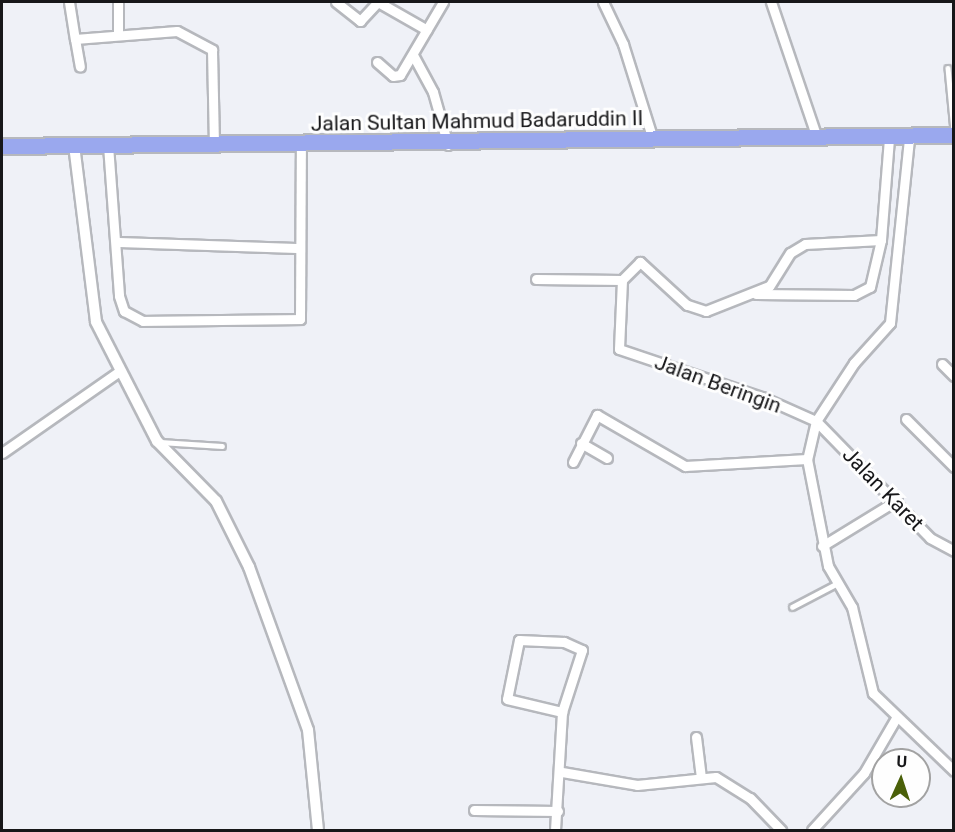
<!DOCTYPE html>
<style>
body{margin:0}
#map{position:relative;width:955px;height:832px;overflow:hidden;background:#eff1f7;font-family:Roboto,sans-serif}
div>[style]{position:absolute}
[style*='--x']{left:calc(var(--x)*1px);top:calc(var(--y)*1px);width:calc(var(--w)*1px);rotate:calc(var(--a)*1deg)}
.roads{filter:drop-shadow(2px 0 #b6b8bd) drop-shadow(-2px 0 #b6b8bd) drop-shadow(0 2px #b6b8bd) drop-shadow(0 -2px #b6b8bd)}
.service>*{height:4.5px;margin:-2.25px;padding:0 2.25px;transform-origin:2.25px;border-radius:2.25px;background:#fff}
.minor>*{height:9px;margin:-4.5px;padding:0 4.5px;transform-origin:4.5px;border-radius:4.5px;background:#fff}
.tertiary>*{height:10px;margin:-5px;padding:0 5px;transform-origin:5px;border-radius:5px;background:#fff}
.trunk>*{height:15px;margin:-7.5px;padding:0 7.5px;transform-origin:7.5px;border-radius:7.5px;background:#9aa8ee}
span{translate:-50% -50%;white-space:nowrap;text-align:center;line-height:1.15;-webkit-text-stroke:6px #fefefe;paint-order:stroke}
.street-label{font-size:21px;color:#171719}
.frame{position:absolute;inset:0;border:3px solid #171719;pointer-events:none}
.north{position:absolute;left:871px;top:748px;width:60px;height:60px;box-sizing:border-box;background:#fefefe;border:2px solid #a2a2a2;border-radius:50%;rotate:3deg;font-size:16px;font-weight:700;line-height:24px;text-align:center;color:#171719}
.north::after{content:'';display:block;margin:auto;width:21px;height:27px;background:#4a6009;clip-path:polygon(50% 0,100% 100%,50% 72%,0 100%)}
</style>
<div id="map">
<div class="roads">
<div class="service">
<div style="--x:948;--y:68;--w:62;--a:84.5"></div>
<div style="--x:160;--y:442;--w:62;--a:3.7"></div>
<div style="--x:792;--y:607;--w:50;--a:-27.6"></div>
</div>
<div class="minor">
<div style="--x:69;--y:2;--w:37;--a:81"></div>
<div style="--x:75;--y:39;--w:102;--a:-4.5"></div>
<div style="--x:177;--y:31;--w:40;--a:28"></div>
<div style="--x:212;--y:50;--w:94;--a:88.8"></div>
<div style="--x:336;--y:2;--w:31;--a:38"></div>
<div style="--x:360;--y:21;--w:26;--a:-47"></div>
<div style="--x:378;--y:2;--w:56;--a:29.7"></div>
<div style="--x:603;--y:2;--w:47;--a:64.5"></div>
<div style="--x:623;--y:44;--w:101;--a:72.6"></div>
<div style="--x:771;--y:2;--w:144;--a:71.3"></div>
<div style="--x:118;--y:32;--w:30;--a:-90"></div>
<div style="--x:75;--y:39;--w:28;--a:80"></div>
<div style="--x:413;--y:55;--w:42;--a:61.6"></div>
<div style="--x:433;--y:92;--w:55;--a:74.2"></div>
<div style="--x:377;--y:62;--w:21;--a:41"></div>
<div style="--x:393;--y:76;--w:7;--a:-8"></div>
<div style="--x:400;--y:75;--w:85;--a:-59.5"></div>
<div style="--x:909;--y:139;--w:185;--a:95.9"></div>
<div style="--x:890;--y:323;--w:54;--a:132"></div>
<div style="--x:854;--y:363;--w:69;--a:123.2"></div>
<div style="--x:816;--y:421;--w:39;--a:103"></div>
<div style="--x:807;--y:459;--w:109;--a:78.9"></div>
<div style="--x:828;--y:566;--w:48;--a:59.7"></div>
<div style="--x:852;--y:607;--w:89;--a:76.3"></div>
<div style="--x:873;--y:693;--w:112;--a:43.9"></div>
<div style="--x:108;--y:145;--w:151;--a:85.8"></div>
<div style="--x:119;--y:296;--w:16;--a:72"></div>
<div style="--x:124;--y:311;--w:21;--a:28"></div>
<div style="--x:143;--y:321;--w:157;--a:-0.7"></div>
<div style="--x:300;--y:319;--w:174;--a:-89.7"></div>
<div style="--x:881;--y:240;--w:76;--a:177"></div>
<div style="--x:805;--y:244;--w:17;--a:149"></div>
<div style="--x:790;--y:253;--w:39;--a:122"></div>
<div style="--x:769;--y:286;--w:68;--a:158.4"></div>
<div style="--x:706;--y:311;--w:20;--a:-162"></div>
<div style="--x:687;--y:305;--w:64;--a:-137.5"></div>
<div style="--x:640;--y:262;--w:25;--a:135"></div>
<div style="--x:622;--y:280;--w:69;--a:92.5"></div>
<div style="--x:619;--y:349;--w:151;--a:18.6"></div>
<div style="--x:762;--y:397;--w:59;--a:24"></div>
<div style="--x:816;--y:421;--w:163;--a:45.7"></div>
<div style="--x:930;--y:538;--w:27;--a:28"></div>
<div style="--x:116;--y:242;--w:183;--a:1.9"></div>
<div style="--x:536;--y:279;--w:86;--a:0.7"></div>
<div style="--x:756;--y:294;--w:98;--a:0.6"></div>
<div style="--x:854;--y:295;--w:18;--a:-27"></div>
<div style="--x:870;--y:287;--w:48;--a:-76.8"></div>
<div style="--x:881;--y:240;--w:101;--a:-85.5"></div>
<div style="--x:942;--y:364;--w:17;--a:45"></div>
<div style="--x:906;--y:419;--w:68;--a:45"></div>
<div style="--x:581;--y:443;--w:30;--a:30"></div>
<div style="--x:2;--y:453;--w:141;--a:-34.9"></div>
<div style="--x:573;--y:462;--w:53;--a:-62.9"></div>
<div style="--x:597;--y:415;--w:102;--a:30.1"></div>
<div style="--x:685;--y:466;--w:122;--a:-3.3"></div>
<div style="--x:822;--y:546;--w:88;--a:-31.5"></div>
<div style="--x:696;--y:737;--w:39;--a:83"></div>
<div style="--x:562;--y:772;--w:76;--a:9.8"></div>
<div style="--x:637;--y:785;--w:79;--a:-5.8"></div>
<div style="--x:716;--y:777;--w:40;--a:32"></div>
<div style="--x:750;--y:798;--w:45;--a:45.9"></div>
<div style="--x:474;--y:810;--w:84;--a:0.7"></div>
<div style="--x:555;--y:830;--w:118;--a:-86.6"></div>
<div style="--x:562;--y:712;--w:65;--a:-72.1"></div>
<div style="--x:582;--y:650;--w:20;--a:-156"></div>
<div style="--x:564;--y:642;--w:45;--a:-177.5"></div>
<div style="--x:519;--y:640;--w:60;--a:101.5"></div>
<div style="--x:507;--y:699;--w:57;--a:13.3"></div>
<div style="--x:812;--y:830;--w:77;--a:-47.6"></div>
<div style="--x:864;--y:773;--w:64;--a:-59.8"></div>
</div>
<div class="tertiary">
<div style="--x:74;--y:145;--w:178;--a:82.9"></div>
<div style="--x:96;--y:322;--w:134;--a:62.9"></div>
<div style="--x:157;--y:441;--w:84;--a:45.5"></div>
<div style="--x:216;--y:501;--w:74;--a:63.4"></div>
<div style="--x:249;--y:567;--w:173;--a:70.1"></div>
<div style="--x:308;--y:730;--w:100;--a:84.3"></div>
</div>
<div class="trunk">
<div style="--x:2;--y:146;--w:952;--a:-0.66"></div>
</div>
</div>
<div class="street-label">
<span style="left:477px;top:121px;rotate:-1deg">Jalan Sultan Mahmud Badaruddin II</span>
<span style="left:718px;top:384px;rotate:20deg">Jalan Beringin</span>
<span style="left:883px;top:489px;rotate:46deg">Jalan Karet</span>
</div>
<div class="frame"></div>
<div class="north">U</div>
</div>
